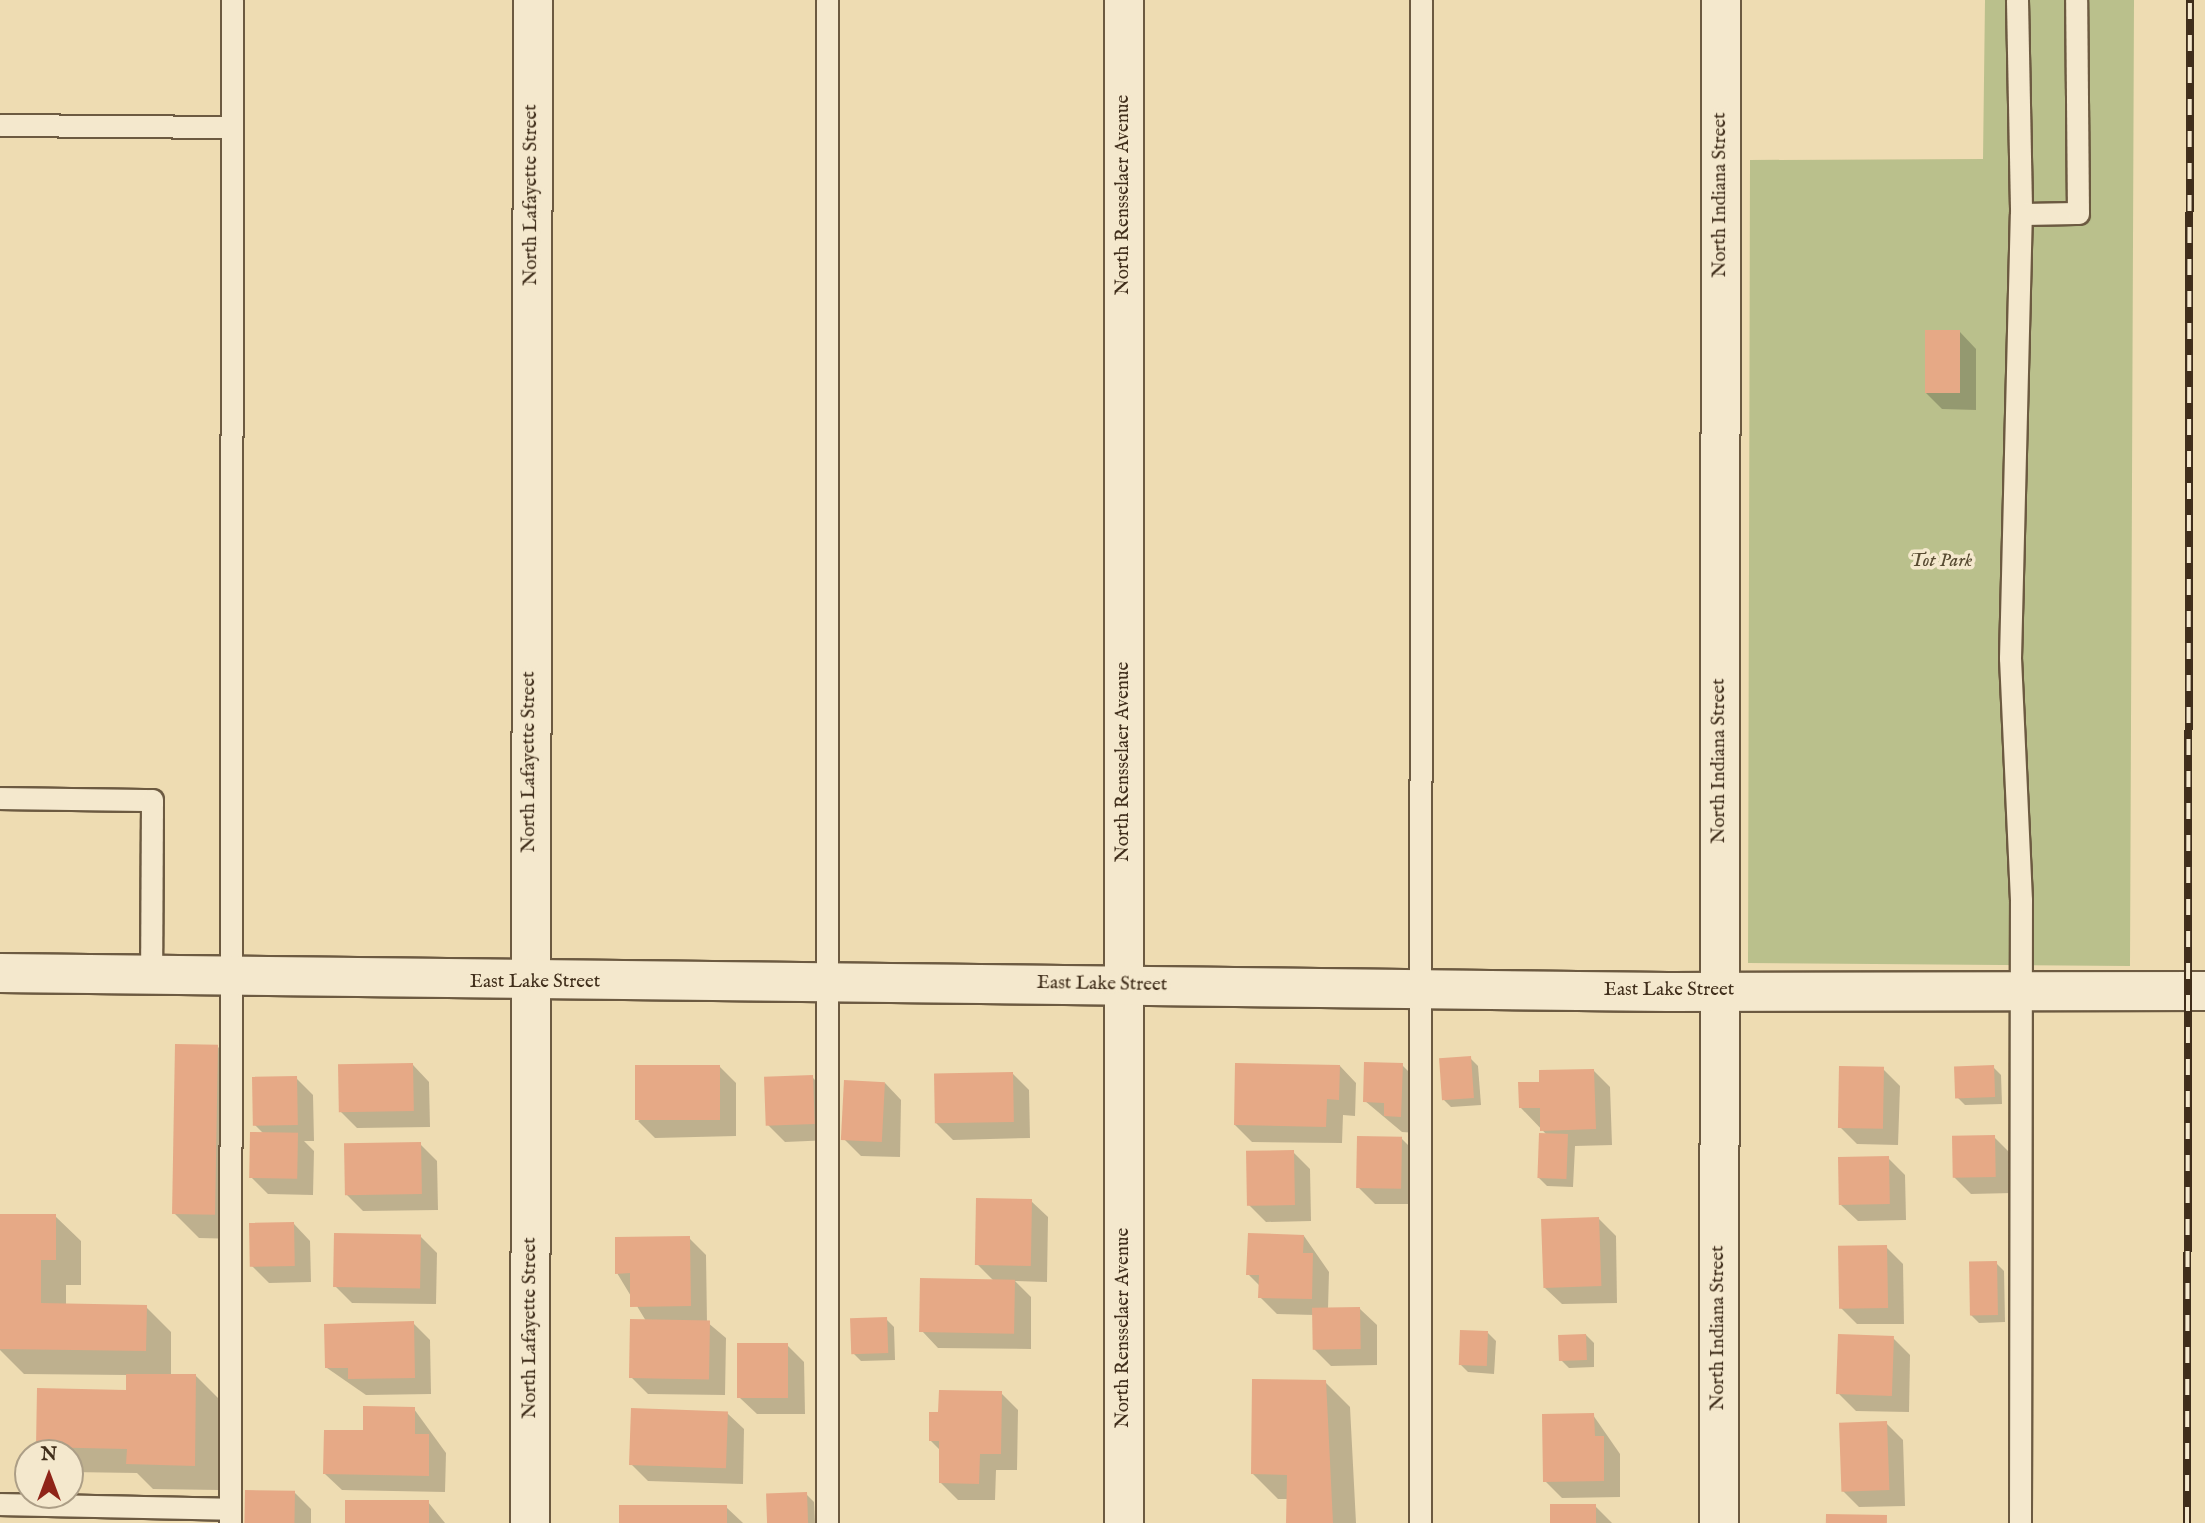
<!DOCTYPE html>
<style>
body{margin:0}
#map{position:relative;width:2205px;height:1523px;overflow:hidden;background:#eedcb2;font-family:"IM FELL English",serif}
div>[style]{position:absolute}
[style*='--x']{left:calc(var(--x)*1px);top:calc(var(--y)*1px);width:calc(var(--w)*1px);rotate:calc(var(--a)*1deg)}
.green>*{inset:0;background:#bac08c}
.shadow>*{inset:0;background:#0003}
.building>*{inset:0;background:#e6a986;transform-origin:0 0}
.roads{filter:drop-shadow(2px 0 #6c5a41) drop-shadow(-2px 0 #6c5a41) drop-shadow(0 2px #6c5a41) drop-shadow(0 -2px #6c5a41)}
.lane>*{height:21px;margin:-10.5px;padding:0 10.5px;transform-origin:10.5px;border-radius:10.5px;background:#f4e8cd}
.street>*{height:38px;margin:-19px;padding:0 19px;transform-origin:19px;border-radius:19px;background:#f4e8cd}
.secondary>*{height:38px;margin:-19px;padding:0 19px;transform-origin:19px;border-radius:19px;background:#f4e8cd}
.rail>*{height:8px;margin-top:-4px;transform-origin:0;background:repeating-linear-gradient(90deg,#f4e8cd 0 16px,#402e1b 0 32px);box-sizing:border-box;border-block:2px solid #402e1b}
span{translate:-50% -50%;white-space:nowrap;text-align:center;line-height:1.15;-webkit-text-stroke:7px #f4e8cd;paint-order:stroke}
.street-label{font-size:19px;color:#402e1b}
.park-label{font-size:19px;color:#584b32;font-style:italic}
.north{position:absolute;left:14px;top:1439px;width:70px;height:70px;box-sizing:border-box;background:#f4e8cd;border:2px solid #ac9e86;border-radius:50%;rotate:0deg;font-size:19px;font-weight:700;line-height:28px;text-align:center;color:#402e1b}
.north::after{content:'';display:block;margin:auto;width:24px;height:32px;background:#8f2418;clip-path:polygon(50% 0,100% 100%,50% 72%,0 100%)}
</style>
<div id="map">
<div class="green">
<div style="clip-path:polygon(1985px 0,2134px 0,2130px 966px,1748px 963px,1750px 160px,1983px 159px)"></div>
</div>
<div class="shadow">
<div style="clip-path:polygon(1960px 332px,1976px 349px,1976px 410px,1942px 409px,1925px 392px)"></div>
<div style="clip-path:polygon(218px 1047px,243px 1072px,240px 1239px,199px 1238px,174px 1213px)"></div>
<div style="clip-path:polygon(1470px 1058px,1478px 1066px,1481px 1105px,1451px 1107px,1443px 1099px)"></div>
<div style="clip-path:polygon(413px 1065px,429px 1082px,430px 1127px,357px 1128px,340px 1111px)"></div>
<div style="clip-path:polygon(1402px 1065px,1419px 1082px,1417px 1133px,1402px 1132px,1365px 1101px)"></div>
<div style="clip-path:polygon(719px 1066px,736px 1083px,736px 1136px,655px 1138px,638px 1121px)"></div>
<div style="clip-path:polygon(1340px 1066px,1356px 1083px,1355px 1116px,1343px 1115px,1342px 1143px,1252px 1142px,1235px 1125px)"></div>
<div style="clip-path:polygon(1993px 1067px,2001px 1075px,2002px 1104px,1965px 1105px,1957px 1097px)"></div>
<div style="clip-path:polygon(1883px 1069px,1900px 1086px,1898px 1145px,1857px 1144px,1840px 1127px)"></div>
<div style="clip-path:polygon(1593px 1070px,1610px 1087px,1612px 1145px,1575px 1146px,1573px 1187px,1547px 1186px,1539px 1178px,1547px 1135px,1521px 1108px,1541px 1083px)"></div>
<div style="clip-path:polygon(1013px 1074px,1029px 1090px,1030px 1138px,953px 1140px,936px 1123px)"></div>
<div style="clip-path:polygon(812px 1077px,829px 1094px,831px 1140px,785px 1142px,768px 1125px)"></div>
<div style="clip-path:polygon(296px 1078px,313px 1095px,314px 1141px,304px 1141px,314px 1151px,313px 1195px,268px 1194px,251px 1177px,264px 1134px,255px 1125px)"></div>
<div style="clip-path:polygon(885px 1083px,901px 1100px,900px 1157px,861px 1156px,844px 1139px)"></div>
<div style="clip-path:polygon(1994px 1137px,2011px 1154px,2012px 1193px,1971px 1194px,1954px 1177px)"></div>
<div style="clip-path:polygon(1401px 1138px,1418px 1155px,1417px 1204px,1375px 1204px,1358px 1187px)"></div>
<div style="clip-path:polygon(420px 1144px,437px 1161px,438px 1210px,363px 1211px,346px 1194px)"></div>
<div style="clip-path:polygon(1293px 1152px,1310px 1169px,1311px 1221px,1266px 1222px,1249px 1205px)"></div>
<div style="clip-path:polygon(1888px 1158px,1905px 1175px,1906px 1220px,1858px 1221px,1841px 1205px)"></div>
<div style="clip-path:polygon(1031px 1201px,1048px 1217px,1047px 1282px,1015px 1281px,1031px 1297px,1031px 1349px,938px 1348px,922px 1331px,993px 1280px,977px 1264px)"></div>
<div style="clip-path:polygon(0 1216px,55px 1216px,81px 1241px,81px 1285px,66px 1285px,66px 1306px,146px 1307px,171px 1332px,171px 1376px,196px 1376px,221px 1401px,219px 1490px,153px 1489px,137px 1473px,70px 1472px,70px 1453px,44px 1453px,37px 1447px,128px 1392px,128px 1375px,24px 1374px,0 1350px)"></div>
<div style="clip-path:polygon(1599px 1219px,1616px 1236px,1617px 1303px,1562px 1304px,1545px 1288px)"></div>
<div style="clip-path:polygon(294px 1224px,310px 1241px,311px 1282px,269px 1283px,252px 1266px)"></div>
<div style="clip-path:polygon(420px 1236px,437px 1253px,436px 1304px,352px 1303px,335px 1286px)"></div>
<div style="clip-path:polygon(1304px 1236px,1329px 1272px,1328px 1309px,1360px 1309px,1377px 1325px,1377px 1365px,1331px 1366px,1314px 1349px,1314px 1315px,1277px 1314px,1260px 1297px,1260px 1286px,1248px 1274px)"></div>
<div style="clip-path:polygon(689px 1238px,706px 1255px,707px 1322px,726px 1338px,725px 1395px,648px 1394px,631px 1377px,646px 1321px,617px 1273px)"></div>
<div style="clip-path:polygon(1886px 1247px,1903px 1264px,1904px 1324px,1857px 1324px,1840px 1307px)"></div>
<div style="clip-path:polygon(1996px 1263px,2004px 1271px,2005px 1322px,1979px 1323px,1971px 1315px)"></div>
<div style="clip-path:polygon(886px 1319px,894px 1327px,895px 1360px,861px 1361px,853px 1353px)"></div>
<div style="clip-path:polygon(413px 1323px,430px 1340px,431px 1394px,366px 1395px,327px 1368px)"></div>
<div style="clip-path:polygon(1488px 1333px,1496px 1341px,1494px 1374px,1468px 1372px,1460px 1364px)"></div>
<div style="clip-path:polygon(1586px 1335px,1594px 1343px,1594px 1367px,1569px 1368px,1561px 1360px)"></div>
<div style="clip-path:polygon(1893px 1338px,1910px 1355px,1909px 1412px,1856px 1411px,1839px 1394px)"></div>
<div style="clip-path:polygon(787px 1345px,804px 1362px,805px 1414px,757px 1414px,740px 1398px)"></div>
<div style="clip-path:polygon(1325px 1382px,1350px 1407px,1356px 1523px,1288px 1523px,1288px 1499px,1278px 1499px,1253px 1474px)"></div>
<div style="clip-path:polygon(1001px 1393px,1018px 1410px,1017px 1470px,996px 1470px,995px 1500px,958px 1500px,941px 1483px,941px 1451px,930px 1440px,940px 1414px)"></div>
<div style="clip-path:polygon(414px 1409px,446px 1453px,445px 1492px,342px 1490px,325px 1474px,365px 1432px)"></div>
<div style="clip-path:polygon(727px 1413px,744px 1429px,743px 1484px,648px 1481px,631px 1464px)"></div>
<div style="clip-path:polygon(1593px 1415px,1620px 1454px,1620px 1497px,1562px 1498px,1545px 1481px)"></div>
<div style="clip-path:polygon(1886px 1423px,1903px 1440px,1905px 1506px,1859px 1507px,1843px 1491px)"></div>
<div style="clip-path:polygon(294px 1492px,311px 1509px,311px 1523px,246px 1523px)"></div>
<div style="clip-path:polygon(806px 1494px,814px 1502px,815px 1523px,769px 1523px)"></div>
<div style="clip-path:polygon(428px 1502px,445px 1523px,347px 1523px)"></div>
<div style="clip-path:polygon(1595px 1506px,1612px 1523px,1552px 1523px)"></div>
<div style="clip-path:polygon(726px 1507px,743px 1523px,621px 1523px)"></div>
</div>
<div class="building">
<div style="left:1925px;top:330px;width:35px;height:63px"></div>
<div style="left:175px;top:1044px;width:43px;height:170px;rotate:1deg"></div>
<div style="left:1471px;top:1056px;width:42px;height:32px;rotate:86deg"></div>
<div style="clip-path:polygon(1364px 1062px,1403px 1063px,1401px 1117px,1384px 1116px,1384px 1103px,1363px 1102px)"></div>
<div style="left:413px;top:1063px;width:48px;height:75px;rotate:89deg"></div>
<div style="clip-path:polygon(1235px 1063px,1340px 1065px,1339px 1100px,1327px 1099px,1326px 1127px,1234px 1125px)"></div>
<div style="left:720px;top:1065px;width:55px;height:85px;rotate:90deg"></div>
<div style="left:1994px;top:1065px;width:32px;height:40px;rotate:88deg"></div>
<div style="left:1839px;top:1066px;width:45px;height:62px;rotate:1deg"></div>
<div style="clip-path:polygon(1594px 1069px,1596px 1129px,1540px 1131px,1540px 1108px,1519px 1108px,1518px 1082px,1539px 1082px,1539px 1070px)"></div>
<div style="left:1013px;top:1072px;width:50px;height:79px;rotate:89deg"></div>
<div style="left:813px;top:1075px;width:49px;height:49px;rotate:88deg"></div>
<div style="left:297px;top:1076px;width:49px;height:45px;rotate:89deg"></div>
<div style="left:844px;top:1080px;width:41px;height:60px;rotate:3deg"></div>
<div style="left:250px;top:1132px;width:48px;height:46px;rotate:1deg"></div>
<div style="left:1539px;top:1133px;width:29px;height:45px;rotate:2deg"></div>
<div style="left:1995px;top:1135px;width:42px;height:43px;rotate:89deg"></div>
<div style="left:1357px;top:1136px;width:45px;height:52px;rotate:1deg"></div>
<div style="left:421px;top:1142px;width:52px;height:77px;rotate:89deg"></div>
<div style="left:1294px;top:1150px;width:55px;height:48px;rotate:89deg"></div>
<div style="left:1889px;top:1156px;width:48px;height:51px;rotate:89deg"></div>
<div style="left:976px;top:1198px;width:56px;height:67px;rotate:1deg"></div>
<div style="clip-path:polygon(0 1214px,56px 1214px,56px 1260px,41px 1260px,41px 1303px,147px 1305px,146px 1351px,0 1349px)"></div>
<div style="left:1599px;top:1217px;width:69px;height:58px;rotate:88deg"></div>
<div style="left:294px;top:1222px;width:44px;height:45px;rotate:89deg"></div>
<div style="left:334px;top:1233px;width:87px;height:54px;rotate:1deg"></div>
<div style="clip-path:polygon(1248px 1233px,1304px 1235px,1303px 1253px,1313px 1253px,1312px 1299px,1258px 1298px,1259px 1275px,1246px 1275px)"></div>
<div style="clip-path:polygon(690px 1236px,691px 1306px,630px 1307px,630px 1273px,615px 1274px,615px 1237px)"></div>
<div style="left:1887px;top:1245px;width:63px;height:49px;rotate:89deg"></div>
<div style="left:1997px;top:1261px;width:54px;height:28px;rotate:89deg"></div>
<div style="left:920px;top:1278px;width:95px;height:54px;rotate:1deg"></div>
<div style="left:1360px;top:1307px;width:42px;height:48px;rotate:89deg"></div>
<div style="left:887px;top:1317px;width:36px;height:37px;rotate:88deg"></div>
<div style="left:630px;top:1319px;width:80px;height:59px;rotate:1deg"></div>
<div style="clip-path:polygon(414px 1321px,415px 1378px,348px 1379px,348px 1368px,325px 1368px,324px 1324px)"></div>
<div style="left:1460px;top:1330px;width:28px;height:35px;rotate:2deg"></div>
<div style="left:1586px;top:1334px;width:26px;height:28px;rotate:88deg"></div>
<div style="left:1838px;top:1334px;width:56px;height:60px;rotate:2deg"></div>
<div style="left:788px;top:1343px;width:55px;height:51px;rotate:90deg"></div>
<div style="clip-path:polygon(126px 1374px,196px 1374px,195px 1466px,126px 1464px,127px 1449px,36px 1447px,37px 1388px,126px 1390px)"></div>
<div style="clip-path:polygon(1252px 1379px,1326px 1380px,1333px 1523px,1286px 1523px,1287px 1475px,1251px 1474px)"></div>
<div style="clip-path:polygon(939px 1390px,1002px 1391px,1001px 1454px,980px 1454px,979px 1484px,939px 1483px,939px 1441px,929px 1441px,929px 1412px,938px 1412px)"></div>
<div style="clip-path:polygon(363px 1406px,415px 1407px,415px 1434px,429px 1434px,429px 1476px,323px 1474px,324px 1430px,363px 1430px)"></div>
<div style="left:631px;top:1408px;width:97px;height:57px;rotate:2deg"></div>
<div style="clip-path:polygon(1594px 1413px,1595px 1436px,1604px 1436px,1604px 1481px,1543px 1482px,1542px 1414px)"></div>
<div style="left:1887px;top:1421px;width:69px;height:48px;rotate:88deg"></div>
<div style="left:245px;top:1490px;width:50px;height:33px;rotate:1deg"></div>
<div style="left:807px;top:1492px;width:31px;height:41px;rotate:88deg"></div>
<div style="left:345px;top:1500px;width:84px;height:23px"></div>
<div style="left:1596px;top:1504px;width:19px;height:46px;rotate:90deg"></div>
<div style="left:727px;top:1505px;width:18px;height:108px;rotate:90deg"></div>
<div style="left:1826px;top:1514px;width:61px;height:9px;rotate:1deg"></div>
</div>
<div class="roads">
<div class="lane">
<div style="--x:827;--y:0;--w:1523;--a:90"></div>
<div style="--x:2017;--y:0;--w:214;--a:88.9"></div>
<div style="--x:2021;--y:214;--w:57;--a:-1"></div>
<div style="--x:2078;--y:213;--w:213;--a:-90.5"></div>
<div style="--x:0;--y:125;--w:232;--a:0.5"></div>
<div style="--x:0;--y:798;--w:152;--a:0.8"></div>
<div style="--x:152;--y:800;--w:174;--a:90.3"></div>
<div style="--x:0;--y:1504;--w:230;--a:1.2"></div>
<div style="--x:230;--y:1523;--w:1523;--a:-89.92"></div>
<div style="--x:1420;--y:1523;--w:1523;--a:-89.96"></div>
<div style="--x:2020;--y:1523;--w:623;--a:-89.91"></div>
<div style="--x:2021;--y:900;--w:242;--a:-92.6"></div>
<div style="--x:2010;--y:658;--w:444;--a:-88.6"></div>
</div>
<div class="street">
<div style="--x:530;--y:1523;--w:1523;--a:-89.89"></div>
<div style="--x:1124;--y:1523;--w:1523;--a:-90"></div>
<div style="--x:1719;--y:1523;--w:1523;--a:-89.92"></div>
</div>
<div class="secondary">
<div style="--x:0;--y:973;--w:1668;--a:0.65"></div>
<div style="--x:1668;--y:992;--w:537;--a:-0.11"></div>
</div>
</div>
<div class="rail">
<div style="--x:2187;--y:1523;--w:1523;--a:-89.89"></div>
</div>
<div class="street-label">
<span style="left:532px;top:195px;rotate:-90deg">North Lafayette Street</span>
<span style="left:1124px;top:195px;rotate:-90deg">North Rensselaer Avenue</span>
<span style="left:1721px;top:195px;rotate:-90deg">North Indiana Street</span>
<span style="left:1720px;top:761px;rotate:-90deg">North Indiana Street</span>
<span style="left:530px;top:762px;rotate:-90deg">North Lafayette Street</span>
<span style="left:1124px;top:762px;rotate:-90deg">North Rensselaer Avenue</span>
<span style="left:535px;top:983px">East Lake Street</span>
<span style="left:1102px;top:985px;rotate:1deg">East Lake Street</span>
<span style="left:1669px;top:991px">East Lake Street</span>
<span style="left:531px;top:1328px;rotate:-90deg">North Lafayette Street</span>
<span style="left:1124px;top:1328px;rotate:-90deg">North Rensselaer Avenue</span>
<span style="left:1719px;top:1328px;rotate:-90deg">North Indiana Street</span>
</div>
<div class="park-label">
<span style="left:1941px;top:562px">Tot Park</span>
</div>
<div class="north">N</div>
</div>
